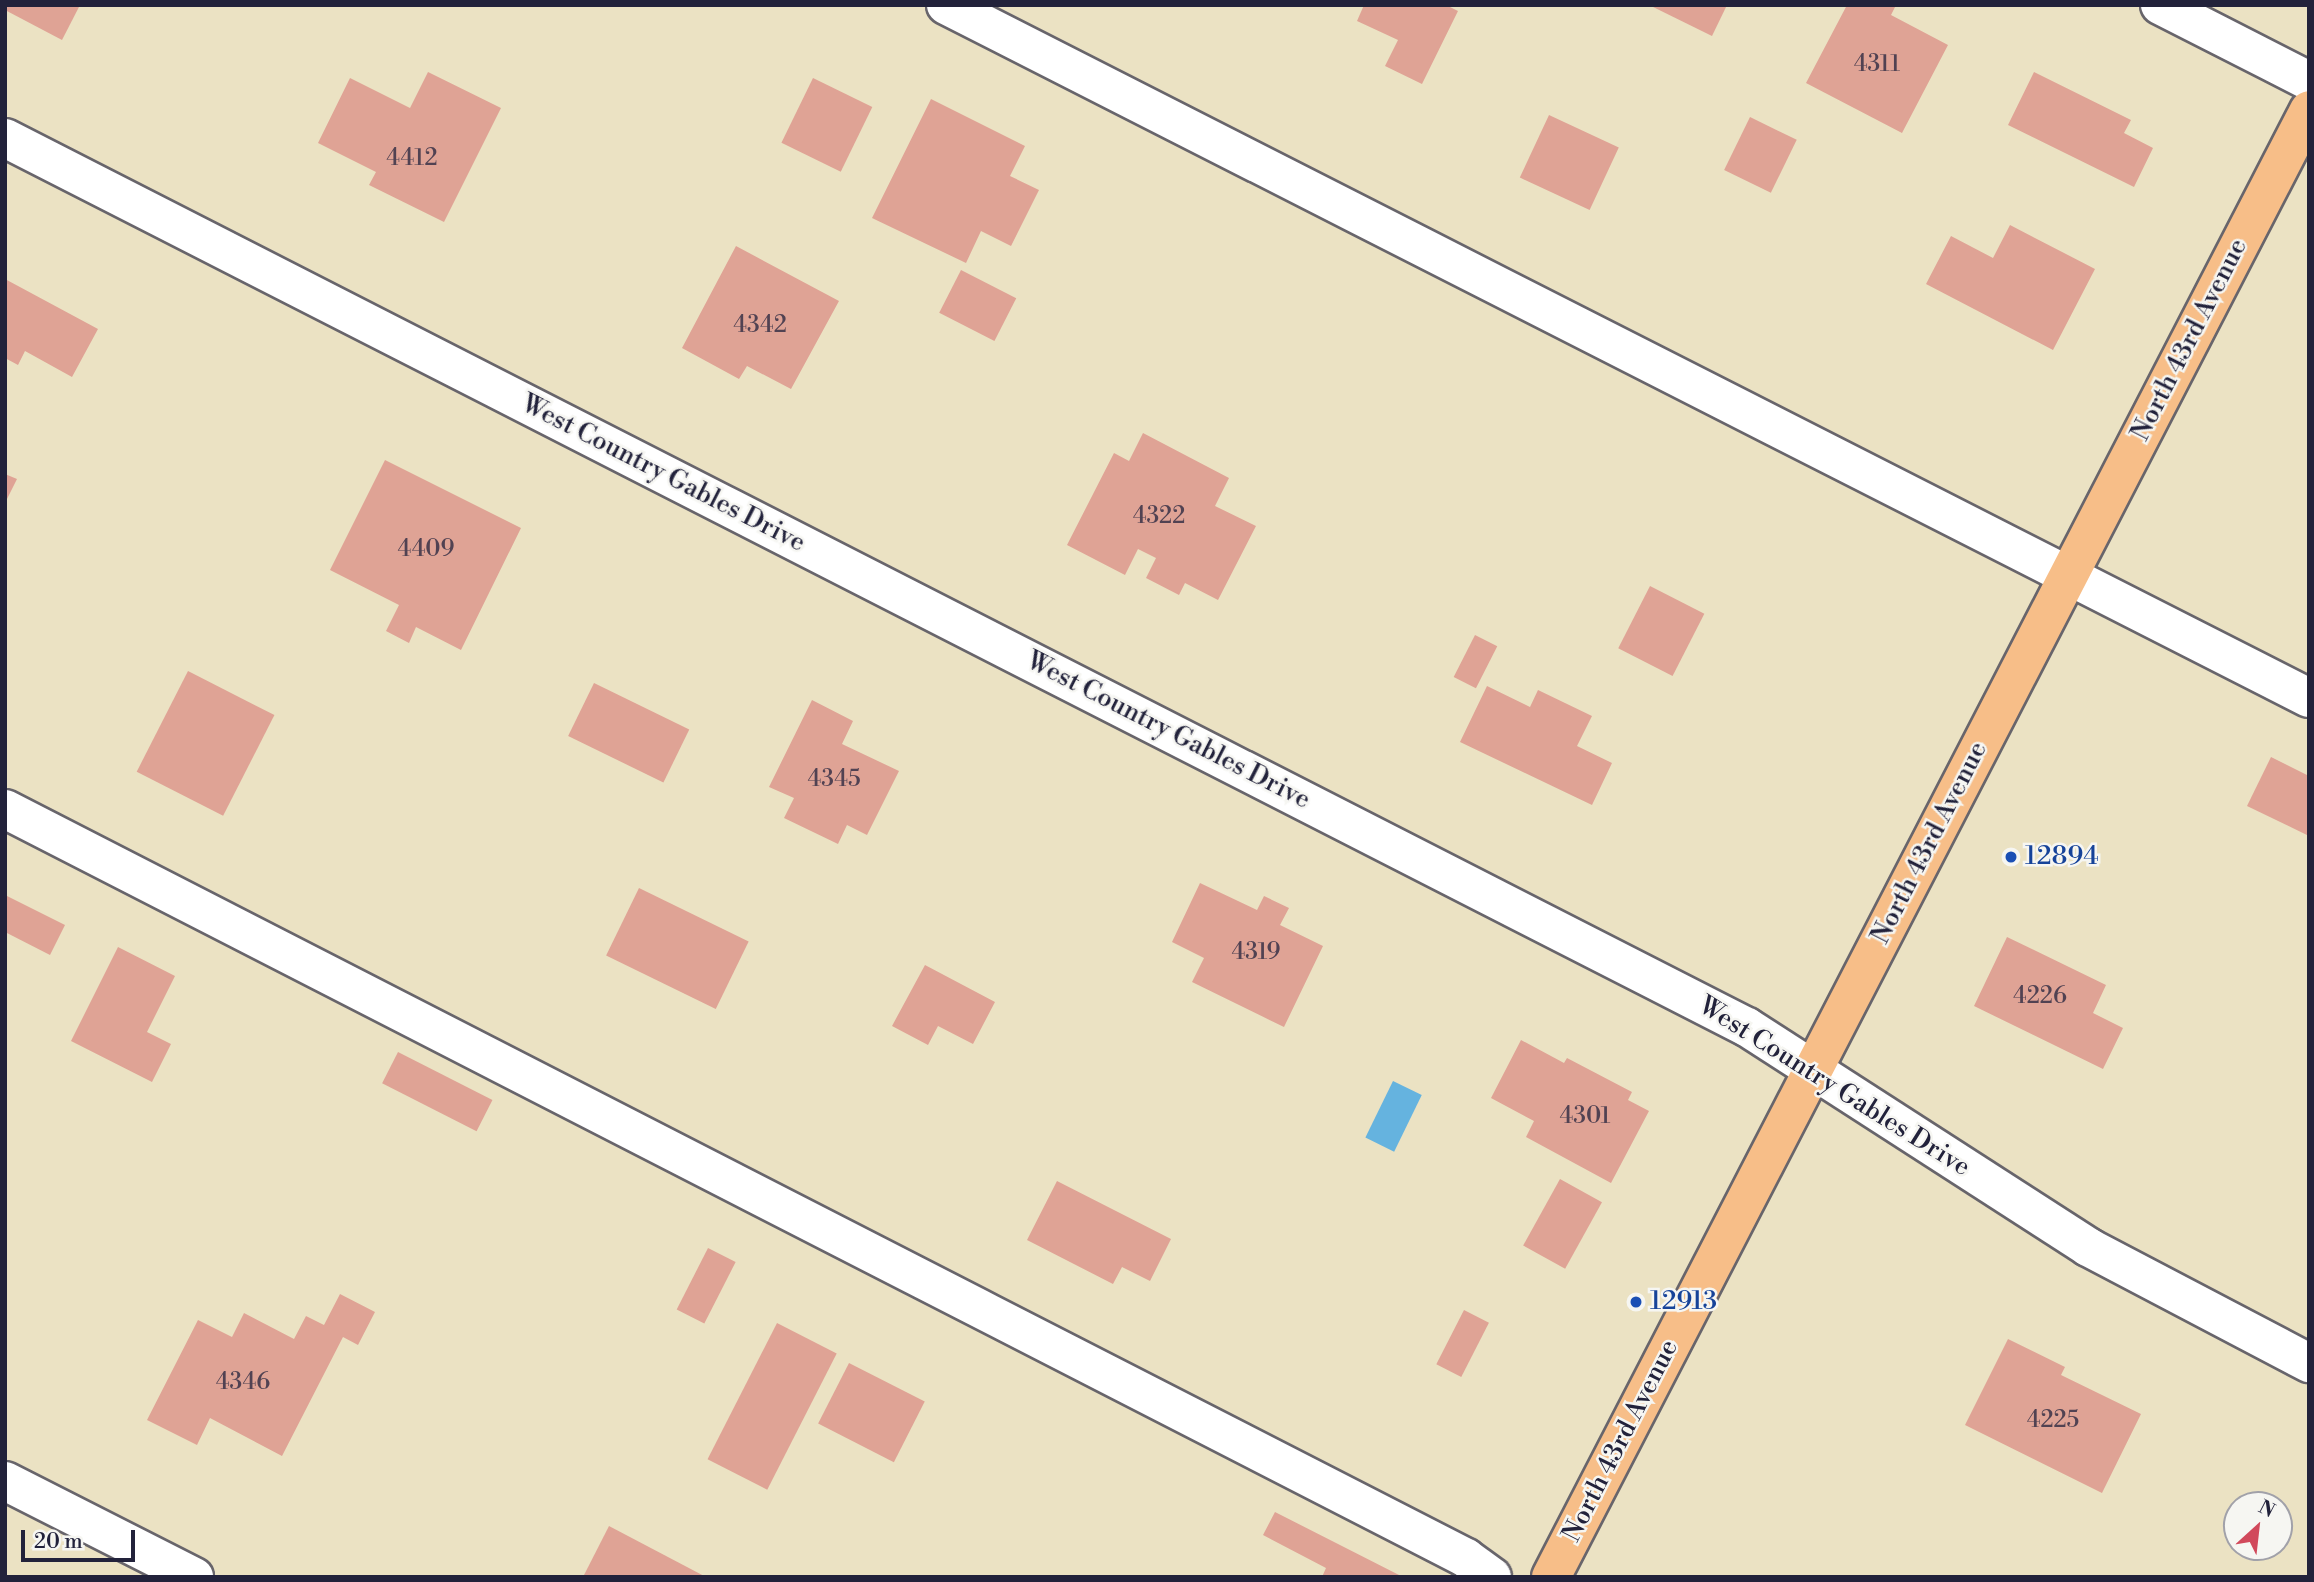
<!DOCTYPE html>
<style>
body{margin:0}
#map{position:relative;width:2314px;height:1582px;overflow:hidden;background:#ebe2c3;font-family:"Libre Bodoni",serif}
div>[style]{position:absolute}
[style*='--x']{left:calc(var(--x)*1px);top:calc(var(--y)*1px);width:calc(var(--w)*1px);rotate:calc(var(--a)*1deg)}
.water>*{inset:0;background:#65b3df;transform-origin:0 0}
.building>*{inset:0;background:#dfa395;transform-origin:0 0}
.roads{filter:drop-shadow(2px 0 #68656b) drop-shadow(-2px 0 #68656b) drop-shadow(0 2px #68656b) drop-shadow(0 -2px #68656b)}
.minor>*{height:38px;margin:-19px;padding:0 19px;transform-origin:19px;border-radius:19px;background:#fff}
.major>*{height:38px;margin:-19px;padding:0 19px;transform-origin:19px;border-radius:19px;background:#f7be88}
.dots>*{width:19px;height:19px;translate:-50% -50%;box-sizing:border-box;border:4px solid #f6f6f2;border-radius:50%}
span{translate:-50% -50%;white-space:nowrap;text-align:center;line-height:1.15;-webkit-text-stroke:5px #f6f6f2;paint-order:stroke}
.number-label{font-size:23px;color:#514252}
.number-label span{-webkit-text-stroke-width:0}
.street-label{font-size:26px;color:#22223b}
.transit-label{font-size:26px;color:#164399}
.left{translate:0 -50%;text-align:left}
.frame{position:absolute;inset:0;border:7px solid #22223b;pointer-events:none}
.north{position:absolute;left:2223px;top:1491px;width:70px;height:70px;box-sizing:border-box;background:#f6f6f2;border:2px solid #a1a1a9;border-radius:50%;rotate:27deg;font-size:19px;font-weight:700;line-height:28px;text-align:center;color:#22223b}
.north::after{content:'';display:block;margin:auto;width:24px;height:32px;background:#d1495b;clip-path:polygon(50% 0,100% 100%,50% 72%,0 100%)}
.scale{position:absolute;left:21px;top:1530px;width:114px;height:32px;box-sizing:border-box;border:4px solid #22223b;border-top:0;padding-left:9px;font-size:21px;line-height:24px;white-space:nowrap;color:#22223b;-webkit-text-stroke:5px #f6f6f2;paint-order:stroke}
</style>
<div id="map">
<div class="water">
<div style="left:1393px;top:1081px;width:32px;height:63px;rotate:26deg"></div>
</div>
<div class="building">
<div style="clip-path:polygon(5px 5px,80px 5px,62px 40px,5px 10px)"></div>
<div style="clip-path:polygon(1364px 5px,1446px 5px,1458px 11px,1422px 84px,1385px 66px,1398px 40px,1357px 21px)"></div>
<div style="clip-path:polygon(1649px 5px,1727px 5px,1712px 36px)"></div>
<div style="clip-path:polygon(1847px 5px,1896px 5px,1891px 15px,1948px 45px,1902px 133px,1806px 83px)"></div>
<div style="clip-path:polygon(428px 72px,501px 108px,444px 222px,369px 185px,376px 172px,318px 143px,350px 78px,410px 108px)"></div>
<div style="clip-path:polygon(2034px 72px,2131px 120px,2124px 133px,2153px 148px,2134px 187px,2008px 125px)"></div>
<div style="left:813px;top:78px;width:66px;height:72px;rotate:26deg"></div>
<div style="clip-path:polygon(931px 99px,1025px 146px,1010px 176px,1039px 190px,1011px 246px,981px 231px,966px 263px,872px 218px)"></div>
<div style="left:1549px;top:115px;width:77px;height:69px;rotate:25deg"></div>
<div style="left:1750px;top:117px;width:52px;height:59px;rotate:26deg"></div>
<div style="clip-path:polygon(2010px 225px,2095px 269px,2053px 350px,1926px 284px,1951px 236px,1993px 258px)"></div>
<div style="clip-path:polygon(736px 246px,839px 301px,791px 389px,747px 366px,739px 379px,682px 348px)"></div>
<div style="left:961px;top:270px;width:62px;height:48px;rotate:27deg"></div>
<div style="clip-path:polygon(5px 279px,98px 329px,72px 377px,25px 351px,18px 365px,5px 358px)"></div>
<div style="clip-path:polygon(1143px 433px,1229px 478px,1215px 506px,1256px 526px,1218px 600px,1185px 583px,1179px 595px,1146px 578px,1156px 558px,1138px 549px,1125px 575px,1067px 545px,1114px 453px,1129px 461px)"></div>
<div style="clip-path:polygon(385px 460px,521px 528px,461px 650px,416px 627px,409px 643px,386px 631px,399px 605px,330px 570px)"></div>
<div style="clip-path:polygon(5px 474px,17px 479px,5px 503px)"></div>
<div style="left:1650px;top:586px;width:61px;height:70px;rotate:27deg"></div>
<div style="left:1475px;top:635px;width:25px;height:47px;rotate:27deg"></div>
<div style="left:188px;top:671px;width:97px;height:113px;rotate:27deg"></div>
<div style="left:594px;top:683px;width:106px;height:59px;rotate:26deg"></div>
<div style="clip-path:polygon(1487px 686px,1530px 707px,1538px 690px,1592px 716px,1577px 746px,1612px 763px,1592px 805px,1460px 742px)"></div>
<div style="clip-path:polygon(812px 700px,853px 721px,842px 744px,899px 771px,867px 835px,847px 825px,838px 844px,784px 818px,794px 798px,769px 787px)"></div>
<div style="clip-path:polygon(2271px 757px,2309px 776px,2309px 836px,2247px 806px)"></div>
<div style="clip-path:polygon(1200px 883px,1257px 910px,1264px 896px,1289px 908px,1280px 925px,1323px 946px,1284px 1027px,1192px 982px,1204px 958px,1172px 942px)"></div>
<div style="left:639px;top:888px;width:122px;height:75px;rotate:26deg"></div>
<div style="clip-path:polygon(5px 895px,65px 925px,50px 955px,5px 932px)"></div>
<div style="clip-path:polygon(2007px 937px,2106px 985px,2093px 1013px,2123px 1028px,2103px 1069px,1974px 1006px)"></div>
<div style="clip-path:polygon(118px 947px,175px 976px,147px 1032px,171px 1044px,152px 1082px,71px 1041px)"></div>
<div style="clip-path:polygon(925px 965px,995px 1002px,973px 1044px,938px 1026px,928px 1045px,892px 1026px)"></div>
<div style="clip-path:polygon(1521px 1040px,1564px 1063px,1567px 1058px,1632px 1092px,1628px 1100px,1649px 1111px,1611px 1183px,1526px 1137px,1534px 1121px,1491px 1098px)"></div>
<div style="left:398px;top:1052px;width:106px;height:35px;rotate:27deg"></div>
<div style="left:1560px;top:1179px;width:48px;height:76px;rotate:29deg"></div>
<div style="clip-path:polygon(1057px 1181px,1171px 1239px,1150px 1281px,1122px 1267px,1113px 1284px,1027px 1240px)"></div>
<div style="left:708px;top:1248px;width:31px;height:69px;rotate:27deg"></div>
<div style="clip-path:polygon(340px 1294px,375px 1312px,358px 1345px,343px 1337px,282px 1456px,210px 1418px,197px 1445px,147px 1420px,198px 1320px,232px 1337px,244px 1313px,294px 1339px,306px 1316px,324px 1325px)"></div>
<div style="left:1464px;top:1310px;width:28px;height:61px;rotate:27deg"></div>
<div style="left:777px;top:1323px;width:67px;height:153px;rotate:27deg"></div>
<div style="clip-path:polygon(2008px 1339px,2065px 1367px,2061px 1375px,2141px 1414px,2102px 1493px,1965px 1425px)"></div>
<div style="left:849px;top:1363px;width:85px;height:68px;rotate:27deg"></div>
<div style="clip-path:polygon(1275px 1512px,1403px 1577px,1322px 1577px,1326px 1568px,1263px 1535px)"></div>
<div style="clip-path:polygon(609px 1526px,706px 1577px,583px 1577px)"></div>
</div>
<div class="roads">
<div class="minor">
<div style="--x:946;--y:5;--w:1529;--a:26.95"></div>
<div style="--x:2160;--y:5;--w:167;--a:27"></div>
<div style="--x:5;--y:138;--w:1956;--a:27.04"></div>
<div style="--x:1747;--y:1027;--w:406;--a:32.8"></div>
<div style="--x:2088;--y:1247;--w:250;--a:27.7"></div>
<div style="--x:5;--y:809;--w:1642;--a:27.14"></div>
<div style="--x:1466;--y:1558;--w:32;--a:36"></div>
<div style="--x:5;--y:1481;--w:212;--a:26.9"></div>
</div>
<div class="major">
<div style="--x:1551;--y:1577;--w:1651;--a:-62.67"></div>
</div>
</div>
<div class="dots">
<div style="left:2011px;top:857px;background:#1a4fb4"></div>
<div style="left:1636px;top:1302px;background:#1a4fb4"></div>
</div>
<div class="number-label">
<span style="left:1877px;top:64px">4311</span>
<span style="left:412px;top:158px">4412</span>
<span style="left:760px;top:325px">4342</span>
<span style="left:1159px;top:516px">4322</span>
<span style="left:426px;top:549px">4409</span>
<span style="left:834px;top:779px">4345</span>
<span style="left:1256px;top:952px">4319</span>
<span style="left:2040px;top:996px">4226</span>
<span style="left:1585px;top:1116px">4301</span>
<span style="left:243px;top:1382px">4346</span>
<span style="left:2053px;top:1420px">4225</span>
</div>
<div class="street-label">
<span style="left:2190px;top:340px;rotate:-63deg">North 43rd Avenue</span>
<span style="left:663px;top:474px;rotate:27deg">West Country Gables Drive</span>
<span style="left:1168px;top:731px;rotate:27deg">West Country Gables Drive</span>
<span style="left:1930px;top:843px;rotate:-63deg">North 43rd Avenue</span>
<span style="left:1834px;top:1087px;rotate:32deg">West Country Gables Drive</span>
<span style="left:1621px;top:1441px;rotate:-63deg">North 43rd Avenue</span>
</div>
<div class="transit-label">
<span class="left" style="left:2025px;top:857px">12894</span>
<span class="left" style="left:1650px;top:1302px">12913</span>
</div>
<div class="frame"></div>
<div class="north">N</div>
<div class="scale">20 m</div>
</div>
